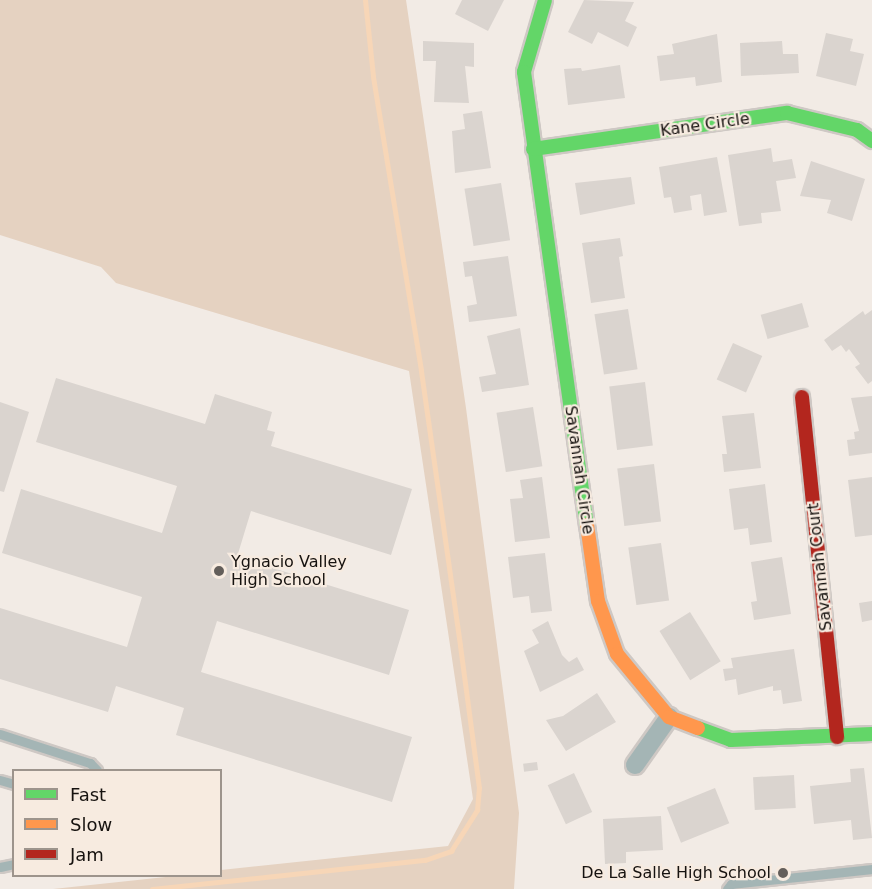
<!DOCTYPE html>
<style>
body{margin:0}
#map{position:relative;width:872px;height:889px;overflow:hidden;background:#f2ebe5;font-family:"DejaVu Sans",sans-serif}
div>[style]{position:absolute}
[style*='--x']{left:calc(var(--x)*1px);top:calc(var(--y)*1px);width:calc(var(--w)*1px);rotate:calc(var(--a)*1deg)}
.green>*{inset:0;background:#e5d2c1}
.stream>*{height:5px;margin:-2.5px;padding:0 2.5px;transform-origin:2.5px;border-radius:2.5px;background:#f7d6b7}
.building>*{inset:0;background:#dad4cf;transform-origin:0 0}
.roads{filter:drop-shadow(2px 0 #cec8c4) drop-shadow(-2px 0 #cec8c4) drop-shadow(0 2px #cec8c4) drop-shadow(0 -2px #cec8c4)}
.lane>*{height:9px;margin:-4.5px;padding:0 4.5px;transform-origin:4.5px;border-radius:4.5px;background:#a4b5b5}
.street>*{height:18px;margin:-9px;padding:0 9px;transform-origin:9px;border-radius:9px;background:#a4b5b5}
.fast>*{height:14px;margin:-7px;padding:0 7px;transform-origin:7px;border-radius:7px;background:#63d668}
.slow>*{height:14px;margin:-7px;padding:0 7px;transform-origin:7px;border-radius:7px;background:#ff974d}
.jam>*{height:14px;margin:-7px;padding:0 7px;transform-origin:7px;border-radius:7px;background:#b3261e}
.dots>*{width:16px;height:16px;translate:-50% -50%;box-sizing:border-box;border:3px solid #f7ebe0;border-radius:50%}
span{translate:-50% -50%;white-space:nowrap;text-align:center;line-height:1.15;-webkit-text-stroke:4.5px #f7ebe0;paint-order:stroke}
.street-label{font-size:16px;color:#16120f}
.poi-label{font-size:16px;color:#16120f}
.left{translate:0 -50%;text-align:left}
.right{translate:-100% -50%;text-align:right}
.legend{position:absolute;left:12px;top:769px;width:210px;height:108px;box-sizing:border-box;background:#f7ebe0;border:2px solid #9d948c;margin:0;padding:8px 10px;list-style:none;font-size:18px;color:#16120f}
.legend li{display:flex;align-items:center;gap:12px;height:30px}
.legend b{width:30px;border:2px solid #9d948c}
</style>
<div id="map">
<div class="green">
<div style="clip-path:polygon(0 0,406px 0,466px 408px,519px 813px,514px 889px,53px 889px,175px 876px,220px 876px,221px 870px,448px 846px,473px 799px,409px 371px,116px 283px,101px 267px,0 235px)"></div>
</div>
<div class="stream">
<div style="--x:152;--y:889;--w:275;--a:-6.1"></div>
<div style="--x:425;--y:860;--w:28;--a:-19"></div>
<div style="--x:451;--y:851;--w:49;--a:-57.6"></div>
<div style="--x:477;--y:810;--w:22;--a:-85"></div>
<div style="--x:479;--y:788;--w:144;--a:-97.6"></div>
<div style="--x:460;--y:645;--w:278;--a:-98.1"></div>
<div style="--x:421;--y:370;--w:298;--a:-99.3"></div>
<div style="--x:373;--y:76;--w:76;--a:-96"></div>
</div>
<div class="building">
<div style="clip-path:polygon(462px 0,504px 0,488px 31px,455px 14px)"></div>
<div style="clip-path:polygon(584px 0,634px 2px,625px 21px,637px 27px,628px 47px,598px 32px,592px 44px,568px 32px)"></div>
<div style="clip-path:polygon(826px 33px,853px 39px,850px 51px,864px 54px,856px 86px,816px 76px)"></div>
<div style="clip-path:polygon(717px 34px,722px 82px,696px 86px,695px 77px,660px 81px,657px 56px,674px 54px,672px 44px)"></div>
<div style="clip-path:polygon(423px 41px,474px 43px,474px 67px,465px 66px,469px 103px,434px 102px,436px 61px,423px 61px)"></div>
<div style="clip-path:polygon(782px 41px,783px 54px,798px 54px,799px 73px,741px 76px,740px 43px)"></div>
<div style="clip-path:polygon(620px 65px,625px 98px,568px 105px,564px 69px,581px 68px,582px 71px)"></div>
<div style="clip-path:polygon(482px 111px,491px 168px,455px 173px,452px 131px,465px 129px,463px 114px)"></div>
<div style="clip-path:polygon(771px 148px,773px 162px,792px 159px,796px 178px,776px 181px,781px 211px,761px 213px,762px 223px,739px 226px,728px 155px)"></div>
<div style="clip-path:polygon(717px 157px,727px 212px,704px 216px,701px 194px,690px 196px,692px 210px,674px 213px,671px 197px,664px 198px,659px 167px)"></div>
<div style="clip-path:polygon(811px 161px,865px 179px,852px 221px,827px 213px,831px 200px,800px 196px)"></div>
<div style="clip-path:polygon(631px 177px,635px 204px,580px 215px,575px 183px)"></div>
<div style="left:501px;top:183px;width:58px;height:37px;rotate:81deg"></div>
<div style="clip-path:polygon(620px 238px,623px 256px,619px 257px,625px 298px,591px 303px,582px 243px)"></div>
<div style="clip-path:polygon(508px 256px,517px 316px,469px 322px,467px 306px,477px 304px,472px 276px,465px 277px,463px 262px)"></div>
<div style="left:802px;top:303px;width:25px;height:43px;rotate:74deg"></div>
<div style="left:628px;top:309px;width:61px;height:34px;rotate:81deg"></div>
<div style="clip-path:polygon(872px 310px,872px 381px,868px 384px,855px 367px,860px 364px,849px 349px,846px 352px,841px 345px,832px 351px,824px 340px,863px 311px,865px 315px)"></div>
<div style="clip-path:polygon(520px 328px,529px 385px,482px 392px,479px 377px,496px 374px,487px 336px)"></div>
<div style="left:733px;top:343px;width:32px;height:40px;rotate:24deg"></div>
<div style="clip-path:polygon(56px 378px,205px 424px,215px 394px,272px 412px,267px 430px,275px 432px,271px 446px,412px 489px,391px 555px,251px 511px,237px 557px,409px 610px,389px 675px,217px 621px,201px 672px,412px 737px,392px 802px,176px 735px,184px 708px,116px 686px,108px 712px,0 679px,0 608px,127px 647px,142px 597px,2px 553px,21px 489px,162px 533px,177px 486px,36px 442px)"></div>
<div style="left:645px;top:382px;width:64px;height:36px;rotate:83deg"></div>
<div style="clip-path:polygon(872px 396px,872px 453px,849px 456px,847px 440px,855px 439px,854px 432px,859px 431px,851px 398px)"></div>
<div style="clip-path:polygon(0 402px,29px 412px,4px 492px,0 491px)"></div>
<div style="left:533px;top:407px;width:60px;height:37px;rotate:81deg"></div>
<div style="clip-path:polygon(754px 413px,761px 468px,724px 472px,722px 454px,727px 454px,722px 416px)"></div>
<div style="left:654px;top:464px;width:58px;height:37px;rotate:83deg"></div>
<div style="clip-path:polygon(542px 477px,550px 538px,515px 542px,510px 499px,523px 498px,520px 480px)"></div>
<div style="clip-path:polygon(872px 477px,872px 535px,855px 537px,848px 480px)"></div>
<div style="clip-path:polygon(765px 484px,772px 542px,750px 545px,748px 528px,734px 530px,729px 489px)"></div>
<div style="left:661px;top:543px;width:58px;height:33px;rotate:82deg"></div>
<div style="clip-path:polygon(545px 553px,552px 611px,531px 613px,529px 596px,513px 598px,508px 557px)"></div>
<div style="clip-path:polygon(782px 557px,791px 614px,754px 620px,751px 602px,757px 601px,751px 562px)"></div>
<div style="clip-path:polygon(872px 601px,872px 620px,862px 622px,859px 603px)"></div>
<div style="left:690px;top:612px;width:58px;height:36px;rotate:58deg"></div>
<div style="clip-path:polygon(548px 621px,562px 655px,569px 662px,577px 657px,584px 670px,540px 692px,524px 651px,539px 643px,532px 630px)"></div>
<div style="clip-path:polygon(794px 649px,802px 701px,783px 704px,781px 690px,773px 691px,773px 686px,738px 695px,736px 679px,725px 681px,723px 669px,733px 668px,731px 658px)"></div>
<div style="clip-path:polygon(597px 693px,616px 722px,566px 751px,546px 720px,563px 716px)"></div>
<div style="left:537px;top:762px;width:8px;height:14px;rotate:83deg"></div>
<div style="clip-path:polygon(864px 768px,872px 838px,853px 840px,851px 820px,814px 824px,810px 786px,851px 782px,850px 769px)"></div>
<div style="left:574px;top:773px;width:43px;height:29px;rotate:65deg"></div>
<div style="left:794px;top:775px;width:33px;height:41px;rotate:87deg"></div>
<div style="left:715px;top:788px;width:38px;height:52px;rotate:68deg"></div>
<div style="clip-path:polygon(661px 816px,663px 850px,626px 852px,626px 863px,605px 864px,603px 819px)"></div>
</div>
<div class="roads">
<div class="lane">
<div style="--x:0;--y:734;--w:95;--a:17.9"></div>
<div style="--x:90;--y:763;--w:10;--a:45"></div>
<div style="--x:0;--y:780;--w:15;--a:16"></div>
<div style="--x:0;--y:867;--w:14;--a:-12"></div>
<div style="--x:727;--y:889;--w:6;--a:-51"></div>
<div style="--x:731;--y:884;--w:142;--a:-6.1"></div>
</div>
<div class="street">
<div style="--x:635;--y:765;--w:59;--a:-54.7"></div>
</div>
<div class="fast">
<div style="--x:545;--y:0;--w:75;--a:106.3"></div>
<div style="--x:524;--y:72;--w:457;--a:82.1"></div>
<div style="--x:533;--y:149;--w:257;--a:-8.1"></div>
<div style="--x:787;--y:113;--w:72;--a:13.7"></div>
<div style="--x:857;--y:130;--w:19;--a:36"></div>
<div style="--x:698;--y:728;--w:35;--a:20"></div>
<div style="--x:731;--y:740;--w:141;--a:-2.4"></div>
</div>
<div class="slow">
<div style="--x:587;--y:525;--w:77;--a:81.8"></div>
<div style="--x:598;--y:601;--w:56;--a:70.3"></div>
<div style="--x:617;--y:654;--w:82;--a:50.5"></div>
<div style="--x:669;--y:717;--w:31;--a:21"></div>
</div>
<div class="jam">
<div style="--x:802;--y:397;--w:342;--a:84.1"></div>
</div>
</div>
<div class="dots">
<div style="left:219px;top:571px;background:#635e5a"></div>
<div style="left:783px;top:873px;background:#635e5a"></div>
</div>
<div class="street-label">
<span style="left:705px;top:125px;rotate:-8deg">Kane Circle</span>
<span style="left:579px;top:470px;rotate:82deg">Savannah Circle</span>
<span style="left:820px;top:567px;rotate:-96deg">Savannah Court</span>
</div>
<div class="poi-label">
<span class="left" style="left:231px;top:571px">Ygnacio Valley<br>High School</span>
<span class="right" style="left:771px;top:873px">De La Salle High School</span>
</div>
<ul class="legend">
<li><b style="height:8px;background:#63d668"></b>Fast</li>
<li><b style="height:8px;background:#ff974d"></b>Slow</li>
<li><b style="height:8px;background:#b3261e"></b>Jam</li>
</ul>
</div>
